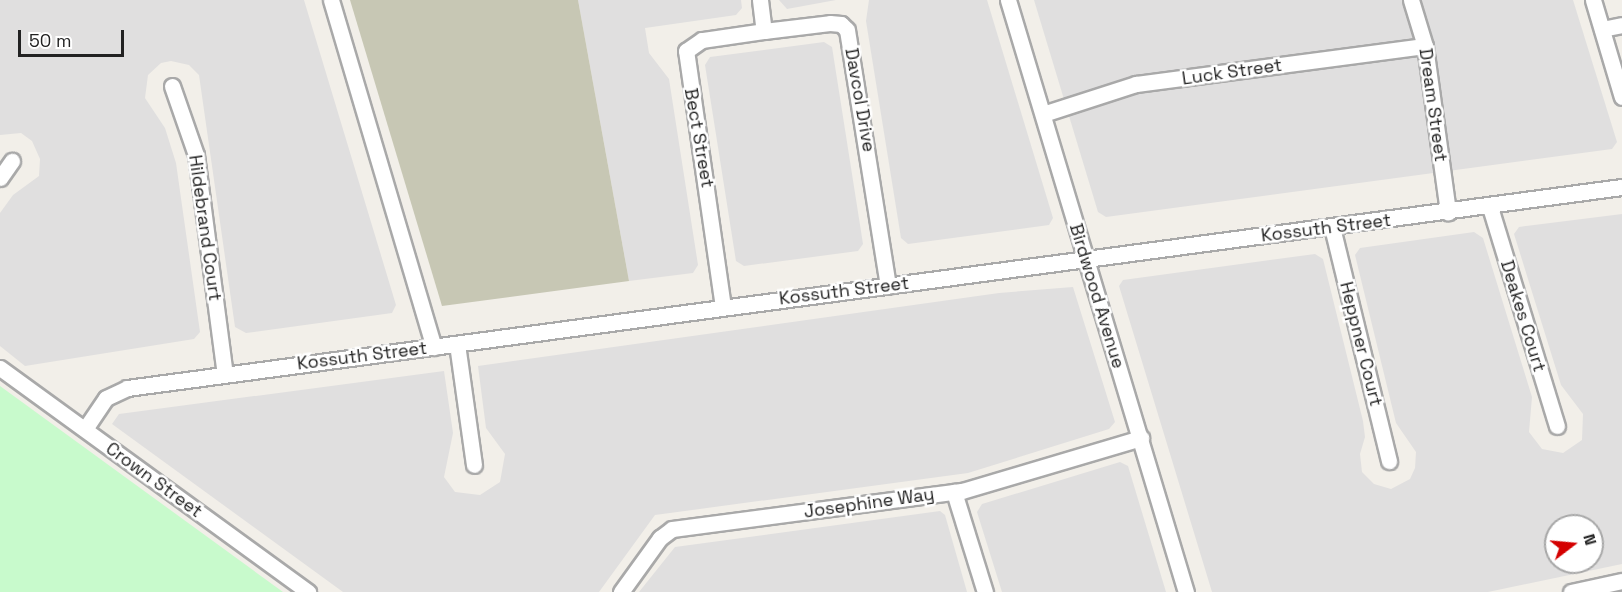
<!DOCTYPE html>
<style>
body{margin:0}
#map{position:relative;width:1622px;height:592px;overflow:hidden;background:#f2efe9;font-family:"Space Grotesk",sans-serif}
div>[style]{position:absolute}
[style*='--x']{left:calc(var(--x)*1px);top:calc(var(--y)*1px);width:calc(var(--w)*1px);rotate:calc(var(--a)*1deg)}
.residential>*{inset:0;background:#e0dfdf}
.construction>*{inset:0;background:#c7c7b4}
.park>*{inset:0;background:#c8facc}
.roads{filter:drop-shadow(2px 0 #a9a9a9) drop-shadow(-2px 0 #a9a9a9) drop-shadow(0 2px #a9a9a9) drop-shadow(0 -2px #a9a9a9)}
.minor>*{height:15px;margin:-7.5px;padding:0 7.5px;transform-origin:7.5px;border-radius:7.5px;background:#fff}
span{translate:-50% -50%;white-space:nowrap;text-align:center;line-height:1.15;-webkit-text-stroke:5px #fff;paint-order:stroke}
.street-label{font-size:18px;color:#222}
.north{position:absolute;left:1544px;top:514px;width:60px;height:60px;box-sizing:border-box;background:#fff;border:2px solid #a7a7a7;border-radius:50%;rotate:74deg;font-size:16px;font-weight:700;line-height:24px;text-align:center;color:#222}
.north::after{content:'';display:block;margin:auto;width:21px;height:27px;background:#d40000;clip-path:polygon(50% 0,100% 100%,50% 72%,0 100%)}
.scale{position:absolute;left:18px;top:30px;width:106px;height:27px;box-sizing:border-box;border:3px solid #222;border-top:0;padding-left:8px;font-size:18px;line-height:21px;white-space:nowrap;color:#222;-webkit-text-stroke:4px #fff;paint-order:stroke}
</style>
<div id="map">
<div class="residential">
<div style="clip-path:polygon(0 0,304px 0,396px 305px,392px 313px,246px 333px,235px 327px,199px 75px,189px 65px,171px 61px,161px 63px,148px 75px,145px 98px,165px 128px,176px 163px,200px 332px,194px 339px,25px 366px,0 346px,0 213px,13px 195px,39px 176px,40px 159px,32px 141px,21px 133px,0 135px)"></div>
<div style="clip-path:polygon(578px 0,741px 0,742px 8px,736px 15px,645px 28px,649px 53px,669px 79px,698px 265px,693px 273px,629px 281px)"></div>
<div style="clip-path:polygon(779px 0,836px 0,787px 9px)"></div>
<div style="clip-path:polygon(869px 0,987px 0,1053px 218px,1049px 225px,908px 244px,901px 238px,866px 21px)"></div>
<div style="clip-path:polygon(1034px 0,1573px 0,1617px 142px,1612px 149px,1106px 217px,1098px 212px)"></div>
<div style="clip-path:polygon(824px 42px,832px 47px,863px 244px,858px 251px,744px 266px,736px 261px,705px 65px,710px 57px)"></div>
<div style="clip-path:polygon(evenodd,1622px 214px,1622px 564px,1488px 592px,1212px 592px,1119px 286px,1123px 280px,1315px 254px,1323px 259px,1363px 421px,1365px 437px,1360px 454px,1362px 472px,1374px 484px,1391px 489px,1410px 479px,1415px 468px,1416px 452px,1396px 423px,1355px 255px,1360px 248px,1474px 232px,1483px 238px,1532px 397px,1529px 432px,1542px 449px,1563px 453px,1582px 440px,1583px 414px,1561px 385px,1514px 234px,1519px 227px,1622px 214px,1556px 526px,1592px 526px,1592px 562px,1556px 562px,1556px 526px)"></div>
<div style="clip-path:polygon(1073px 287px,1115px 422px,1109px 429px,968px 473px,655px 515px,599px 592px,343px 592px,112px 424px,119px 414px,444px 371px,453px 433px,444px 477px,455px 492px,480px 495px,500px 482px,505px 454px,486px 428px,478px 366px,999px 293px)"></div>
<div style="clip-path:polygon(1120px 462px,1128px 466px,1166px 592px,1002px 592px,977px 512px,982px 504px)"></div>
<div style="clip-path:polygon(940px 511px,945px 515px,967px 592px,639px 592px,675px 547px)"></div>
</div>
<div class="construction">
<div style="clip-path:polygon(350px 0,578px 0,629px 281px,442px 306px)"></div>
</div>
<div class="park">
<div style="clip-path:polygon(0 386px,283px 592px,0 592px)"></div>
</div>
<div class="roads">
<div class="minor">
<div style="--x:331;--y:0;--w:362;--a:73.5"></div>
<div style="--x:760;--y:0;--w:31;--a:83"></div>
<div style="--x:764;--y:31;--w:66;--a:-6.9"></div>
<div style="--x:830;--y:23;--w:11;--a:5"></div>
<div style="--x:841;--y:24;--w:8;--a:45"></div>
<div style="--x:847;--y:30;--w:259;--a:80.9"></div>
<div style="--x:1008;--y:0;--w:618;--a:73.27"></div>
<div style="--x:1411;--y:0;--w:48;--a:73.1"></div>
<div style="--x:1425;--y:46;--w:168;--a:82.1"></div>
<div style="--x:1593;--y:0;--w:101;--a:73.4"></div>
<div style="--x:1602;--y:29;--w:20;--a:-11"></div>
<div style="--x:172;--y:86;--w:73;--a:70.8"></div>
<div style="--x:196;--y:155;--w:221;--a:82.5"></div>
<div style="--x:1043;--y:114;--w:98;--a:-17.9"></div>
<div style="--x:1136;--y:84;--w:291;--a:-7.5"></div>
<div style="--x:0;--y:178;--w:21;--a:-55"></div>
<div style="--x:1490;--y:207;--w:229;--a:73"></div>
<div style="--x:1332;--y:227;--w:241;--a:76.3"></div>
<div style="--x:723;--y:307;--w:259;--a:-98.2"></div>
<div style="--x:686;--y:51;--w:19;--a:-35"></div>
<div style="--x:702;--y:40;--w:63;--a:-8.3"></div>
<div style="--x:457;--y:344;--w:122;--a:82"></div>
<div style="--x:0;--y:368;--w:381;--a:36"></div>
<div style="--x:85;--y:429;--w:37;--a:-56"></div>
<div style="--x:106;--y:398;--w:23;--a:-25"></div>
<div style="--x:127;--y:388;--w:1508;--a:-7.66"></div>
<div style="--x:954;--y:492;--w:105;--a:72.8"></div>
<div style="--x:621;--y:592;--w:67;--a:-54.2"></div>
<div style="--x:660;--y:538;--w:15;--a:-37"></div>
<div style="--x:672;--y:529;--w:292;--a:-7.5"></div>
<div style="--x:962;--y:491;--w:187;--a:-16.5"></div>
<div style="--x:1571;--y:592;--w:52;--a:-12.2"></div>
</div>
</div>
<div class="street-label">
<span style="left:1232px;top:72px;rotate:-8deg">Luck Street</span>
<span style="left:860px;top:100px;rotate:80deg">Davcol Drive</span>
<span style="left:1433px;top:105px;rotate:82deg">Dream Street</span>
<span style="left:699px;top:138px;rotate:80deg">Bect Street</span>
<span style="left:205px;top:228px;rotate:82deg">Hildebrand Court</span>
<span style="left:1326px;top:228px;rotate:-7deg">Kossuth Street</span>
<span style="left:844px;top:291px;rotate:-7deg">Kossuth Street</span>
<span style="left:1097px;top:296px;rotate:73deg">Birdwood Avenue</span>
<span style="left:1523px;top:316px;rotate:73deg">Deakes Court</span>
<span style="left:1361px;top:344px;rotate:76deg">Heppner Court</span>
<span style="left:362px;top:356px;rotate:-7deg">Kossuth Street</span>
<span style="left:154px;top:480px;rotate:36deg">Crown Street</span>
<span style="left:869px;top:503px;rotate:-8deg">Josephine Way</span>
</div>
<div class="north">N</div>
<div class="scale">50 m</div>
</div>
